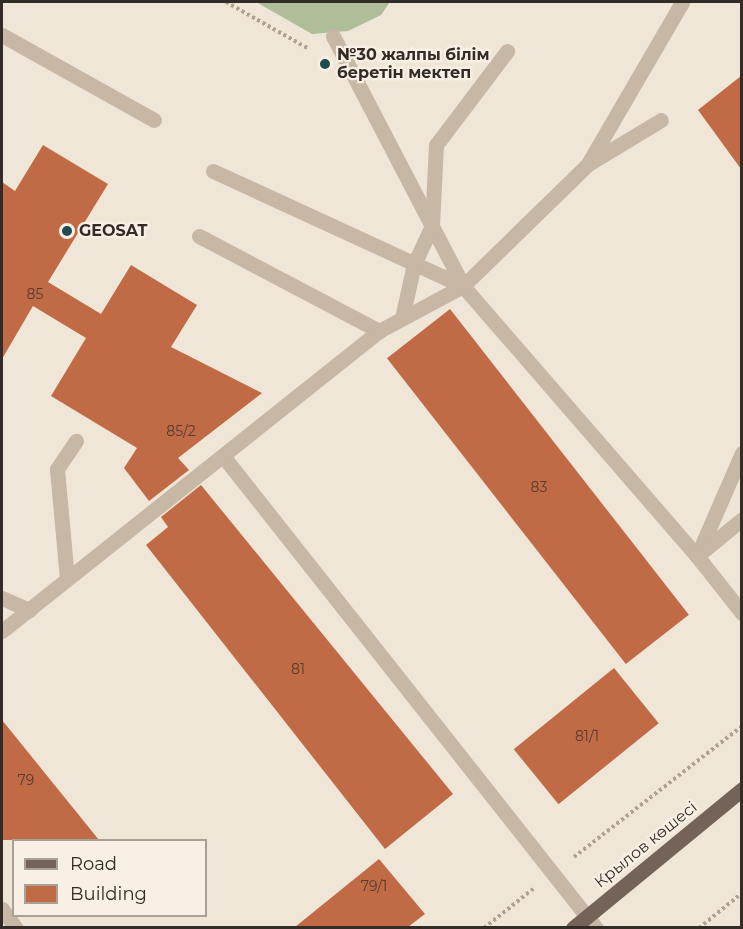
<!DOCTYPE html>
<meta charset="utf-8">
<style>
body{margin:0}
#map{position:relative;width:743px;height:929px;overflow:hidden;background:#f0e6d8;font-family:Montserrat,sans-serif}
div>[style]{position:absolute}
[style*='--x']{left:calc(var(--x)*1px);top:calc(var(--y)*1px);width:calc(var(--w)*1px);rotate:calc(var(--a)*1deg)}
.green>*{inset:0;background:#afbe99}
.building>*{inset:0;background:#c06b46;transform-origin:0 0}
.path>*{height:4px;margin-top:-2px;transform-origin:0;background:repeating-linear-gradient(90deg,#b2a18f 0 3px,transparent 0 6px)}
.minor>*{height:15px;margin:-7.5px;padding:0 7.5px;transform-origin:7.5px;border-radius:7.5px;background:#c7b7a5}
.major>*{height:15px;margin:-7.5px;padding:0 7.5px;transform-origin:7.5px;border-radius:7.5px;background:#746358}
.dots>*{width:16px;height:16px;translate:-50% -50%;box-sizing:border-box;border:3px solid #f8f0e4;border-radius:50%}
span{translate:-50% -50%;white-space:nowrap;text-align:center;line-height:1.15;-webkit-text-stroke:4.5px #f8f0e4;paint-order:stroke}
.number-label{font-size:14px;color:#563b2e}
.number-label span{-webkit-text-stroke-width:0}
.poi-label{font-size:16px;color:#332b26;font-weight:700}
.left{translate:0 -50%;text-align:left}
.street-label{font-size:16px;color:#332b26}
.frame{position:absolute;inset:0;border:3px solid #332b26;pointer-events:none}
.legend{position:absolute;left:12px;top:839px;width:195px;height:78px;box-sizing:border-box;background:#f8f0e4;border:2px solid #a9a198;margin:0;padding:8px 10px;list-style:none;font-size:18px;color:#332b26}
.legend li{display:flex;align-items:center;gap:12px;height:30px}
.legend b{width:30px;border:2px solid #a9a198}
</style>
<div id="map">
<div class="green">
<div style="clip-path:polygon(256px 2px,390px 2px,381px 15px,348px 31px,312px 34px)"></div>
</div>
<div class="building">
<div style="clip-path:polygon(741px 76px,741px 169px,698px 110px)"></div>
<div style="clip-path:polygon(43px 145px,108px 184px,48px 282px,101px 314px,131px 265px,197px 305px,171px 347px,262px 393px,178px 458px,189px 470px,149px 501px,124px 468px,137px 448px,51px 396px,86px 338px,33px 306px,2px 359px,2px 182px,15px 191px)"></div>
<div style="left:450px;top:309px;width:388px;height:80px;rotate:52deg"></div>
<div style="clip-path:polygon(201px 485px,453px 794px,385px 849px,146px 545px,168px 527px,161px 517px)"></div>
<div style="left:614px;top:668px;width:71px;height:129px;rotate:51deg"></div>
<div style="clip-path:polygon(2px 720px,99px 840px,2px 840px)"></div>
<div style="clip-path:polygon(379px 859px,425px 914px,408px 927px,295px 927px)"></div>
</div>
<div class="path">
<div style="--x:226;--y:2;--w:95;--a:29.5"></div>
<div style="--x:574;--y:857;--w:213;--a:-37.9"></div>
<div style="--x:484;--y:928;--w:63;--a:-38.5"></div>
<div style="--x:699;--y:928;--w:55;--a:-39.1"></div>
</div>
<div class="minor">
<div style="--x:2;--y:35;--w:174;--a:29.2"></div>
<div style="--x:333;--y:36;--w:282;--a:62.5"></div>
<div style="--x:463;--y:286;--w:357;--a:49.1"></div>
<div style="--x:697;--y:556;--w:73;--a:51.7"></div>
<div style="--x:589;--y:162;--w:185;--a:-59.8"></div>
<div style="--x:213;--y:171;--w:275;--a:24.7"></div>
<div style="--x:199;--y:236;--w:204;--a:27.8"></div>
<div style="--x:402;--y:318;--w:55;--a:-77.5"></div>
<div style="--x:414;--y:264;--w:42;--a:-64.7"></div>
<div style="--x:432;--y:226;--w:81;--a:-87.2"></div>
<div style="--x:436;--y:145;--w:118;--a:-52.9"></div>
<div style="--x:742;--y:453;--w:112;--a:113.6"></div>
<div style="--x:697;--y:556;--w:58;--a:-39.4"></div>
<div style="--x:223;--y:456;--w:602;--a:51.68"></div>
<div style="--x:67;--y:579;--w:110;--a:-95.2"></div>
<div style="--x:57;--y:469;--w:34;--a:-56"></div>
<div style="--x:2;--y:598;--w:30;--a:24"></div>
<div style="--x:2;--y:631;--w:482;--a:-38.5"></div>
<div style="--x:379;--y:331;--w:95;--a:-28.2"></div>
<div style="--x:463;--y:286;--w:175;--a:-44.3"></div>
<div style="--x:588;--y:164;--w:85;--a:-31.1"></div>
<div style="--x:2;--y:909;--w:24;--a:54"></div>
</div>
<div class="major">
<div style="--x:573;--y:928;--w:219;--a:-39.4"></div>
</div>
<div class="dots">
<div style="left:325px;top:64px;background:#1e4b52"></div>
<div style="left:67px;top:231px;background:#1e4b52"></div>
</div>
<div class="number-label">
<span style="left:35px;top:294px">85</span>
<span style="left:181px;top:431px">85/2</span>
<span style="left:539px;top:487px">83</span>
<span style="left:298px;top:669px">81</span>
<span style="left:587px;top:736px">81/1</span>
<span style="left:26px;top:780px">79</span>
<span style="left:374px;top:886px">79/1</span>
</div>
<div class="poi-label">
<span class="left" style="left:337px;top:64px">№30 жалпы білім<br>беретін мектеп</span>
<span class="left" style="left:79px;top:231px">GEOSAT</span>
</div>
<div class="street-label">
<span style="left:646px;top:845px;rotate:-39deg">Крылов көшесі</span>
</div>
<div class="frame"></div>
<ul class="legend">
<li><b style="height:8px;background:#746358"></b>Road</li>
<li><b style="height:16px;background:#c06b46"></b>Building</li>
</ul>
</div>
